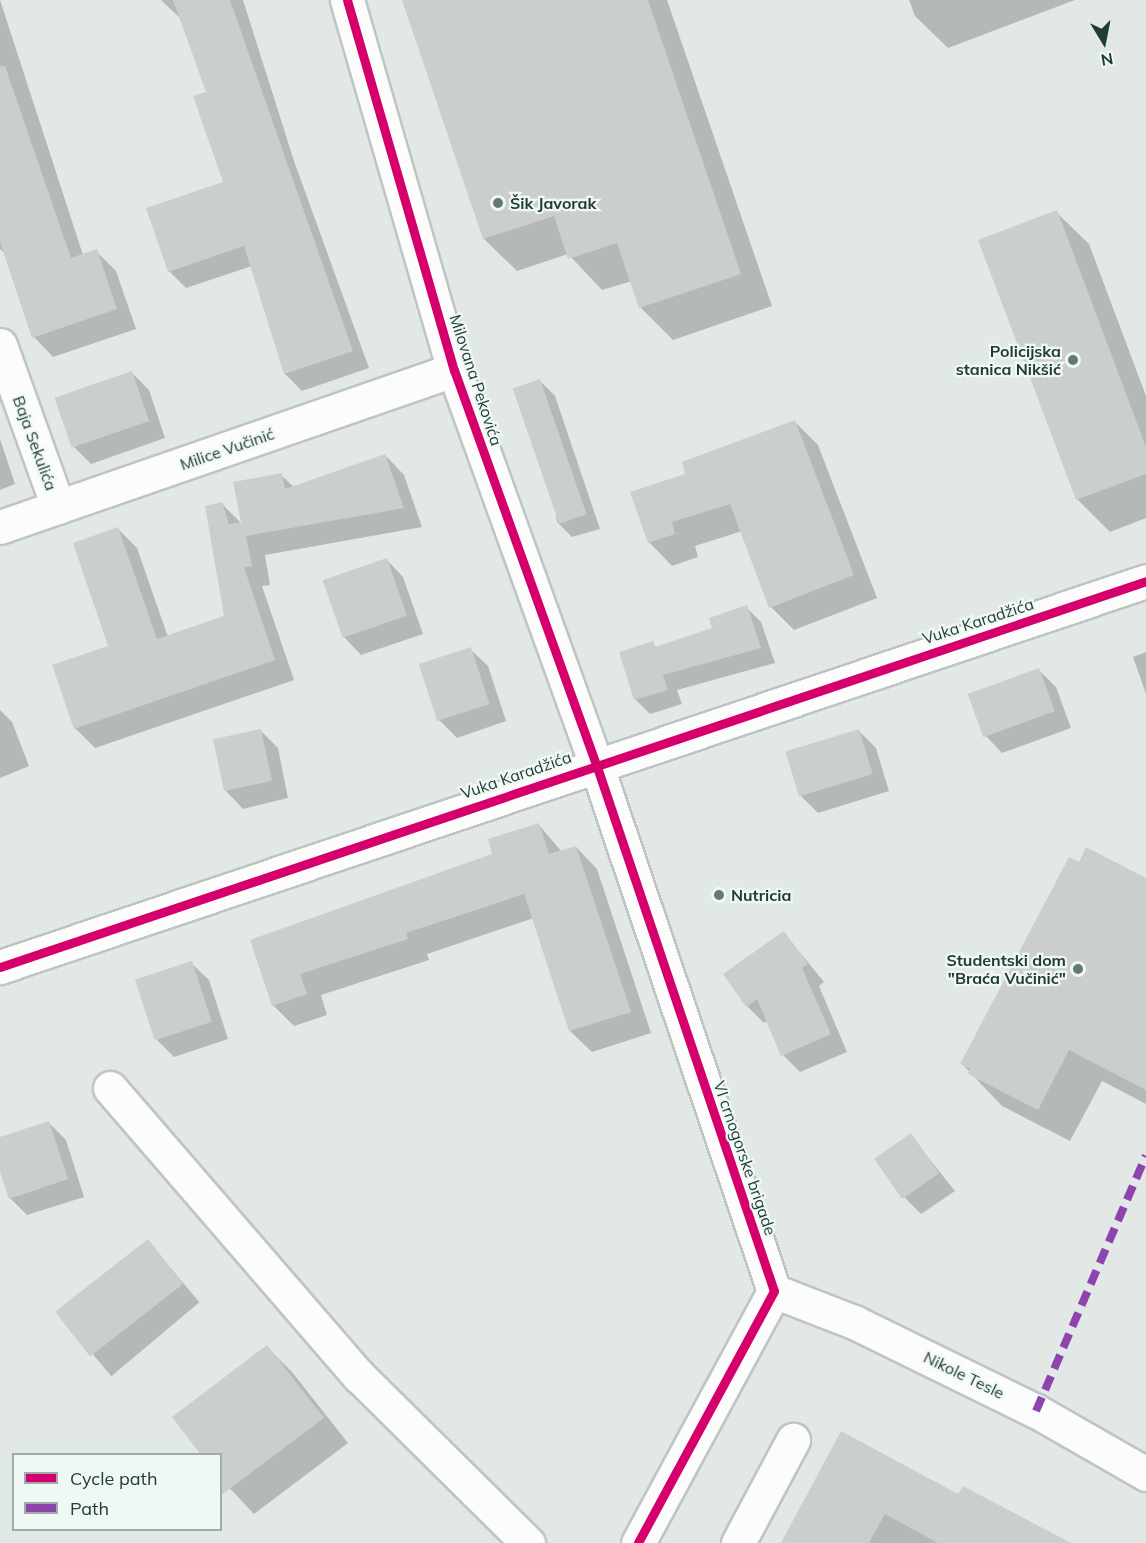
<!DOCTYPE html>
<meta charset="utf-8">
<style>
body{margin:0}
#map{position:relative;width:1146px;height:1543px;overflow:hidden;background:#e2e8e6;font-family:Mulish,sans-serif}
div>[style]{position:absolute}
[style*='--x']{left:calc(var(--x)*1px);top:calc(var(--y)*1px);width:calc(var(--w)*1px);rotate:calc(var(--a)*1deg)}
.shadow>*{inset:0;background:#0003;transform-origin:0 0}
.building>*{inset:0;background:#cacfcd;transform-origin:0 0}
.roads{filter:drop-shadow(2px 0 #bfc5c3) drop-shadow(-2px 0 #bfc5c3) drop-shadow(0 2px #bfc5c3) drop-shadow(0 -2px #bfc5c3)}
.street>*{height:33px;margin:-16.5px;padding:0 16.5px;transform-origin:16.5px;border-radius:16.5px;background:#fbfcfb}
.secondary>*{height:33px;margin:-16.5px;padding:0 16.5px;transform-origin:16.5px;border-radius:16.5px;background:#fbfcfb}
.quiet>*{height:8px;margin-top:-4px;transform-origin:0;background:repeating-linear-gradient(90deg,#8e44ad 0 15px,transparent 0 23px)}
.cycleway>*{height:9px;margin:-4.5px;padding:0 4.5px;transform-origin:4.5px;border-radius:4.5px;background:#d6006c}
.dots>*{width:16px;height:16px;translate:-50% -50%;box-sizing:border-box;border:3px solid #f0f8f5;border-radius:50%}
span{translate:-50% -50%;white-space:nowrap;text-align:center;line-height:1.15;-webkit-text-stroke:4.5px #f0f8f5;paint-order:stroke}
.poi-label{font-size:16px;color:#203c37;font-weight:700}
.left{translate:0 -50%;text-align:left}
.right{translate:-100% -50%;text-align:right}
.street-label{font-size:16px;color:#203c37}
.legend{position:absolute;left:12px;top:1453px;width:210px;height:78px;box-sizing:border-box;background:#f0f8f5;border:2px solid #9dada9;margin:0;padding:8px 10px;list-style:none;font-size:18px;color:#203c37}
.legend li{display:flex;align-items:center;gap:12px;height:30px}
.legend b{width:30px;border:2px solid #9dada9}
.north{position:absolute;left:1074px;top:12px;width:60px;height:60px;-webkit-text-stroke:4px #f0f8f5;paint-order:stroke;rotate:170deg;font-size:16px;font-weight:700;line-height:24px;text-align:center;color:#203c37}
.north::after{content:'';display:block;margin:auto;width:21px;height:27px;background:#203c37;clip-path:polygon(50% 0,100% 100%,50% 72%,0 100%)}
</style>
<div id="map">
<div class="shadow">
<div style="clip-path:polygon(0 0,83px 255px,96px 251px,116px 271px,136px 329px,53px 357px,34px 337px,6px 254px,0 249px)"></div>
<div style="clip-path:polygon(161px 0,243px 0,294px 161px,369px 368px,302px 391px,285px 374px,252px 266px,186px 288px,169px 271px,225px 183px,208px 93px,182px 20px)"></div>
<div style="clip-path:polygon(404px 0,667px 0,772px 306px,673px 340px,641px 308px,632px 281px,602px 290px,568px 254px,517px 271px,484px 239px)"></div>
<div style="clip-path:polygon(909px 0,1075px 0,948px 48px,915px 16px)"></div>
<div style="clip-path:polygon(1056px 212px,1089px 244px,1146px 396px,1146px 518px,1110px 532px,1077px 499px)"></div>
<div style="clip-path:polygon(132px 373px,149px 390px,165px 438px,91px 464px,74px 447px,57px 399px)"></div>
<div style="clip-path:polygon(540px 381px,555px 396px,600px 529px,572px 537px,557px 522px)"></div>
<div style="clip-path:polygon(795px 422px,818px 445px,877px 598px,794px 630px,771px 607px,742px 531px,695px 546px,698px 557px,672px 566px,649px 542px,687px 475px)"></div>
<div style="clip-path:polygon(0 439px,15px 484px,0 490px)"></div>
<div style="clip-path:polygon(385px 455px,404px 475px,422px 527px,265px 555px,270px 585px,262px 586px,294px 680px,95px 748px,75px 728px,110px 647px,118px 529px,137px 548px,168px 637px,226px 617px,221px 503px,242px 524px,281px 475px,294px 487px)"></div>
<div style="clip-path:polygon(386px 559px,403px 577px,423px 634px,361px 655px,344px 637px,324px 580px)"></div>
<div style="clip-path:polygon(746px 607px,761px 622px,775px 663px,677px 690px,682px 704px,650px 714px,635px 699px,652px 643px,657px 648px,714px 629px)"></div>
<div style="clip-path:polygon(470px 649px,488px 666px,506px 721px,457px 738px,439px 720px)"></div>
<div style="clip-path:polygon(1146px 652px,1146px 694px,1133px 657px)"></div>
<div style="clip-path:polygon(1039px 670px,1056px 687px,1071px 728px,1002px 753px,985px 735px)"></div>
<div style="clip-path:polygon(0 710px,12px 722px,29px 766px,0 778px)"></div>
<div style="clip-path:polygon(260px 730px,278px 748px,288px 798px,243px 809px,226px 791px)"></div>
<div style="clip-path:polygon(858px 730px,876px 748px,889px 791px,818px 813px,801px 796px)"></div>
<div style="clip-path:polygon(538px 824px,562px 852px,576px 847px,597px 869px,651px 1033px,592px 1052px,570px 1031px,534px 918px,427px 954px,429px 960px,321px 995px,327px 1015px,294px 1026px,273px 1005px,252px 941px,494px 855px)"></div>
<div style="clip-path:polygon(1079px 864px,1146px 880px,1146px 1104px,1102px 1081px,1070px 1141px,1002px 1106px,962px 1064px)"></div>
<div style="clip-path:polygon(784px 933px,824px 982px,819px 986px,847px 1052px,800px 1072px,783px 1055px,768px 1021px,764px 1023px,747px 1006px,725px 974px)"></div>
<div style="clip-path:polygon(191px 963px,209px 980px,228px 1039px,174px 1057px,157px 1040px)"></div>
<div style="clip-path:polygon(49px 1123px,66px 1140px,84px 1197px,27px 1215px,10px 1198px,0 1167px,0 1139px)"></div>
<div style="clip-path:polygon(910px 1135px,955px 1191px,921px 1214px,904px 1197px)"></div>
<div style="left:148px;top:1241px;width:80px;height:115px;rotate:50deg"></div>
<div style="clip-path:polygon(267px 1347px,292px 1372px,348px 1443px,254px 1514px,220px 1478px)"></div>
<div style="clip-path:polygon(841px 1433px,959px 1496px,1067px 1543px,782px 1543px)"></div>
</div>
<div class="building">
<div style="clip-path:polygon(173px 0,230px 0,353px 351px,284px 374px,244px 246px,168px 272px,146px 208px,223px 182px,193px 96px,206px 92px)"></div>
<div style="clip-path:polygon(402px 0,648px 0,741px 274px,639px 308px,617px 243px,568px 259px,554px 216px,483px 239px)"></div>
<div style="clip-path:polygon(0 66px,5px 66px,71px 258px,97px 249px,117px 309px,32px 338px,0 242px)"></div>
<div style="clip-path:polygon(1057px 210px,1146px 447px,1146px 474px,1076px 500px,978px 240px)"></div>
<div style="left:132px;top:371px;width:53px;height:82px;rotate:71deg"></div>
<div style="left:540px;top:379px;width:143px;height:29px;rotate:71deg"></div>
<div style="clip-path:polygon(795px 420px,854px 575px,769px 608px,730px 504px,672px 522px,675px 534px,648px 543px,630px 492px,685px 474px,682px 462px)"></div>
<div style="clip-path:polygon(385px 454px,404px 508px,246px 536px,252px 566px,244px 567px,275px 660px,74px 729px,52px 665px,108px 646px,73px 543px,118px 527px,157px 639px,224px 616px,205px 506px,222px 502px,229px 524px,241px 522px,233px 482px,282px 473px,285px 489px)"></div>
<div style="left:387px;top:558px;width:61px;height:68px;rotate:71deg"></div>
<div style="clip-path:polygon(747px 605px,761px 648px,663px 675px,668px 690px,634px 700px,619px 652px,653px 641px,655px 647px,712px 628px,709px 618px)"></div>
<div style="left:471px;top:647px;width:60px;height:55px;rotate:72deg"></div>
<div style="left:1039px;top:668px;width:46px;height:76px;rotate:70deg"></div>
<div style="left:261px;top:729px;width:53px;height:49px;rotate:78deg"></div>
<div style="left:859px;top:729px;width:47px;height:77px;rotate:73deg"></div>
<div style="clip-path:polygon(539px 823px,549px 854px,576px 846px,631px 1012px,569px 1031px,524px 894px,406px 933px,408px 939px,300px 974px,307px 994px,272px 1006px,250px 940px,492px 854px,488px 839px)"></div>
<div style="clip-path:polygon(1086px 847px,1146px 878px,1146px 1090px,1069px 1050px,1038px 1110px,968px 1074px,970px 1069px,960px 1064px,1069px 857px,1079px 862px)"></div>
<div style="clip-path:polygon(784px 931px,808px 964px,802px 968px,831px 1034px,781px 1056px,757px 999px,746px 1007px,723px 974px)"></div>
<div style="left:192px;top:961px;width:64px;height:60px;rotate:72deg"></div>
<div style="clip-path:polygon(49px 1121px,68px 1179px,9px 1199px,0 1172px,0 1137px)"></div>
<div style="left:911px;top:1133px;width:49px;height:45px;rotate:55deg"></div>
<div style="left:148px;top:1239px;width:57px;height:118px;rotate:52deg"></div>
<div style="clip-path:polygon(267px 1345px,324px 1418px,220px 1496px,220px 1455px,201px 1455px,172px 1417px)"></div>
<div style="clip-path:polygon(841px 1431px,958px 1494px,963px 1486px,1071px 1543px,938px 1543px,885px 1514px,869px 1543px,781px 1543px)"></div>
</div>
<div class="roads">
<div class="street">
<div style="--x:347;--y:0;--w:385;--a:73.9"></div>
<div style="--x:454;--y:370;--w:419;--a:70.2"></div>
<div style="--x:0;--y:345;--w:172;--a:70.3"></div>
<div style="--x:0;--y:527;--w:480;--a:-19.1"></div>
<div style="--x:110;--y:1088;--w:381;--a:49.2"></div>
<div style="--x:359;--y:1376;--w:238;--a:44.7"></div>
<div style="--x:638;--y:1543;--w:286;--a:-61.6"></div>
<div style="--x:738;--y:1543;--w:117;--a:-61.9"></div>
</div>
<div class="secondary">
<div style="--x:596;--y:764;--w:556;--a:71.34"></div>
<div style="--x:774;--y:1291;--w:86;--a:21.2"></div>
<div style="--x:854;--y:1322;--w:203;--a:26.1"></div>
<div style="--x:1036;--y:1411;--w:127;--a:29.8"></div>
<div style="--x:0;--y:967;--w:1209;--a:-18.61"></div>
</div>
</div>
<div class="quiet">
<div style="--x:1036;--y:1411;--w:278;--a:-66.7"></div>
</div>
<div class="cycleway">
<div style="--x:347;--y:0;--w:385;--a:73.9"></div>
<div style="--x:454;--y:370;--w:419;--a:70.2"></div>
<div style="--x:596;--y:764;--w:556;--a:71.34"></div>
<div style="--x:774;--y:1291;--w:286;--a:118.4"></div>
<div style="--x:0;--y:967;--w:1209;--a:-18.61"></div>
</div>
<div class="dots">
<div style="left:498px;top:203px;background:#647874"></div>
<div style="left:1073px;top:360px;background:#647874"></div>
<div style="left:719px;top:895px;background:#647874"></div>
<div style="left:1078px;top:969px;background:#647874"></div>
</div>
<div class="poi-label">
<span class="left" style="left:510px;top:203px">Šik Javorak</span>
<span class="right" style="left:1061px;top:360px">Policijska<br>stanica Nikšić</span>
<span class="left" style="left:731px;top:895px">Nutricia</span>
<span class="right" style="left:1066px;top:969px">Studentski dom<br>"Braća Vučinić"</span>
</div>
<div class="street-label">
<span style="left:476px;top:380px;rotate:72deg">Milovana Pekovića</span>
<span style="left:35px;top:443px;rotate:70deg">Baja Sekulića</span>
<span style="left:227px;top:449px;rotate:-19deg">Milice Vučinić</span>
<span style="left:978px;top:621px;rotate:-18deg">Vuka Karadžića</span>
<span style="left:516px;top:775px;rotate:-19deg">Vuka Karadžića</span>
<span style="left:745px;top:1158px;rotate:71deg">VI crnogorske brigade</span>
<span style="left:964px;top:1375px;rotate:26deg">Nikole Tesle</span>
</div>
<ul class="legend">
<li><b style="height:8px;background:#d6006c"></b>Cycle path</li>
<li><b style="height:8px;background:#8e44ad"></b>Path</li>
</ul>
<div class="north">N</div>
</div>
